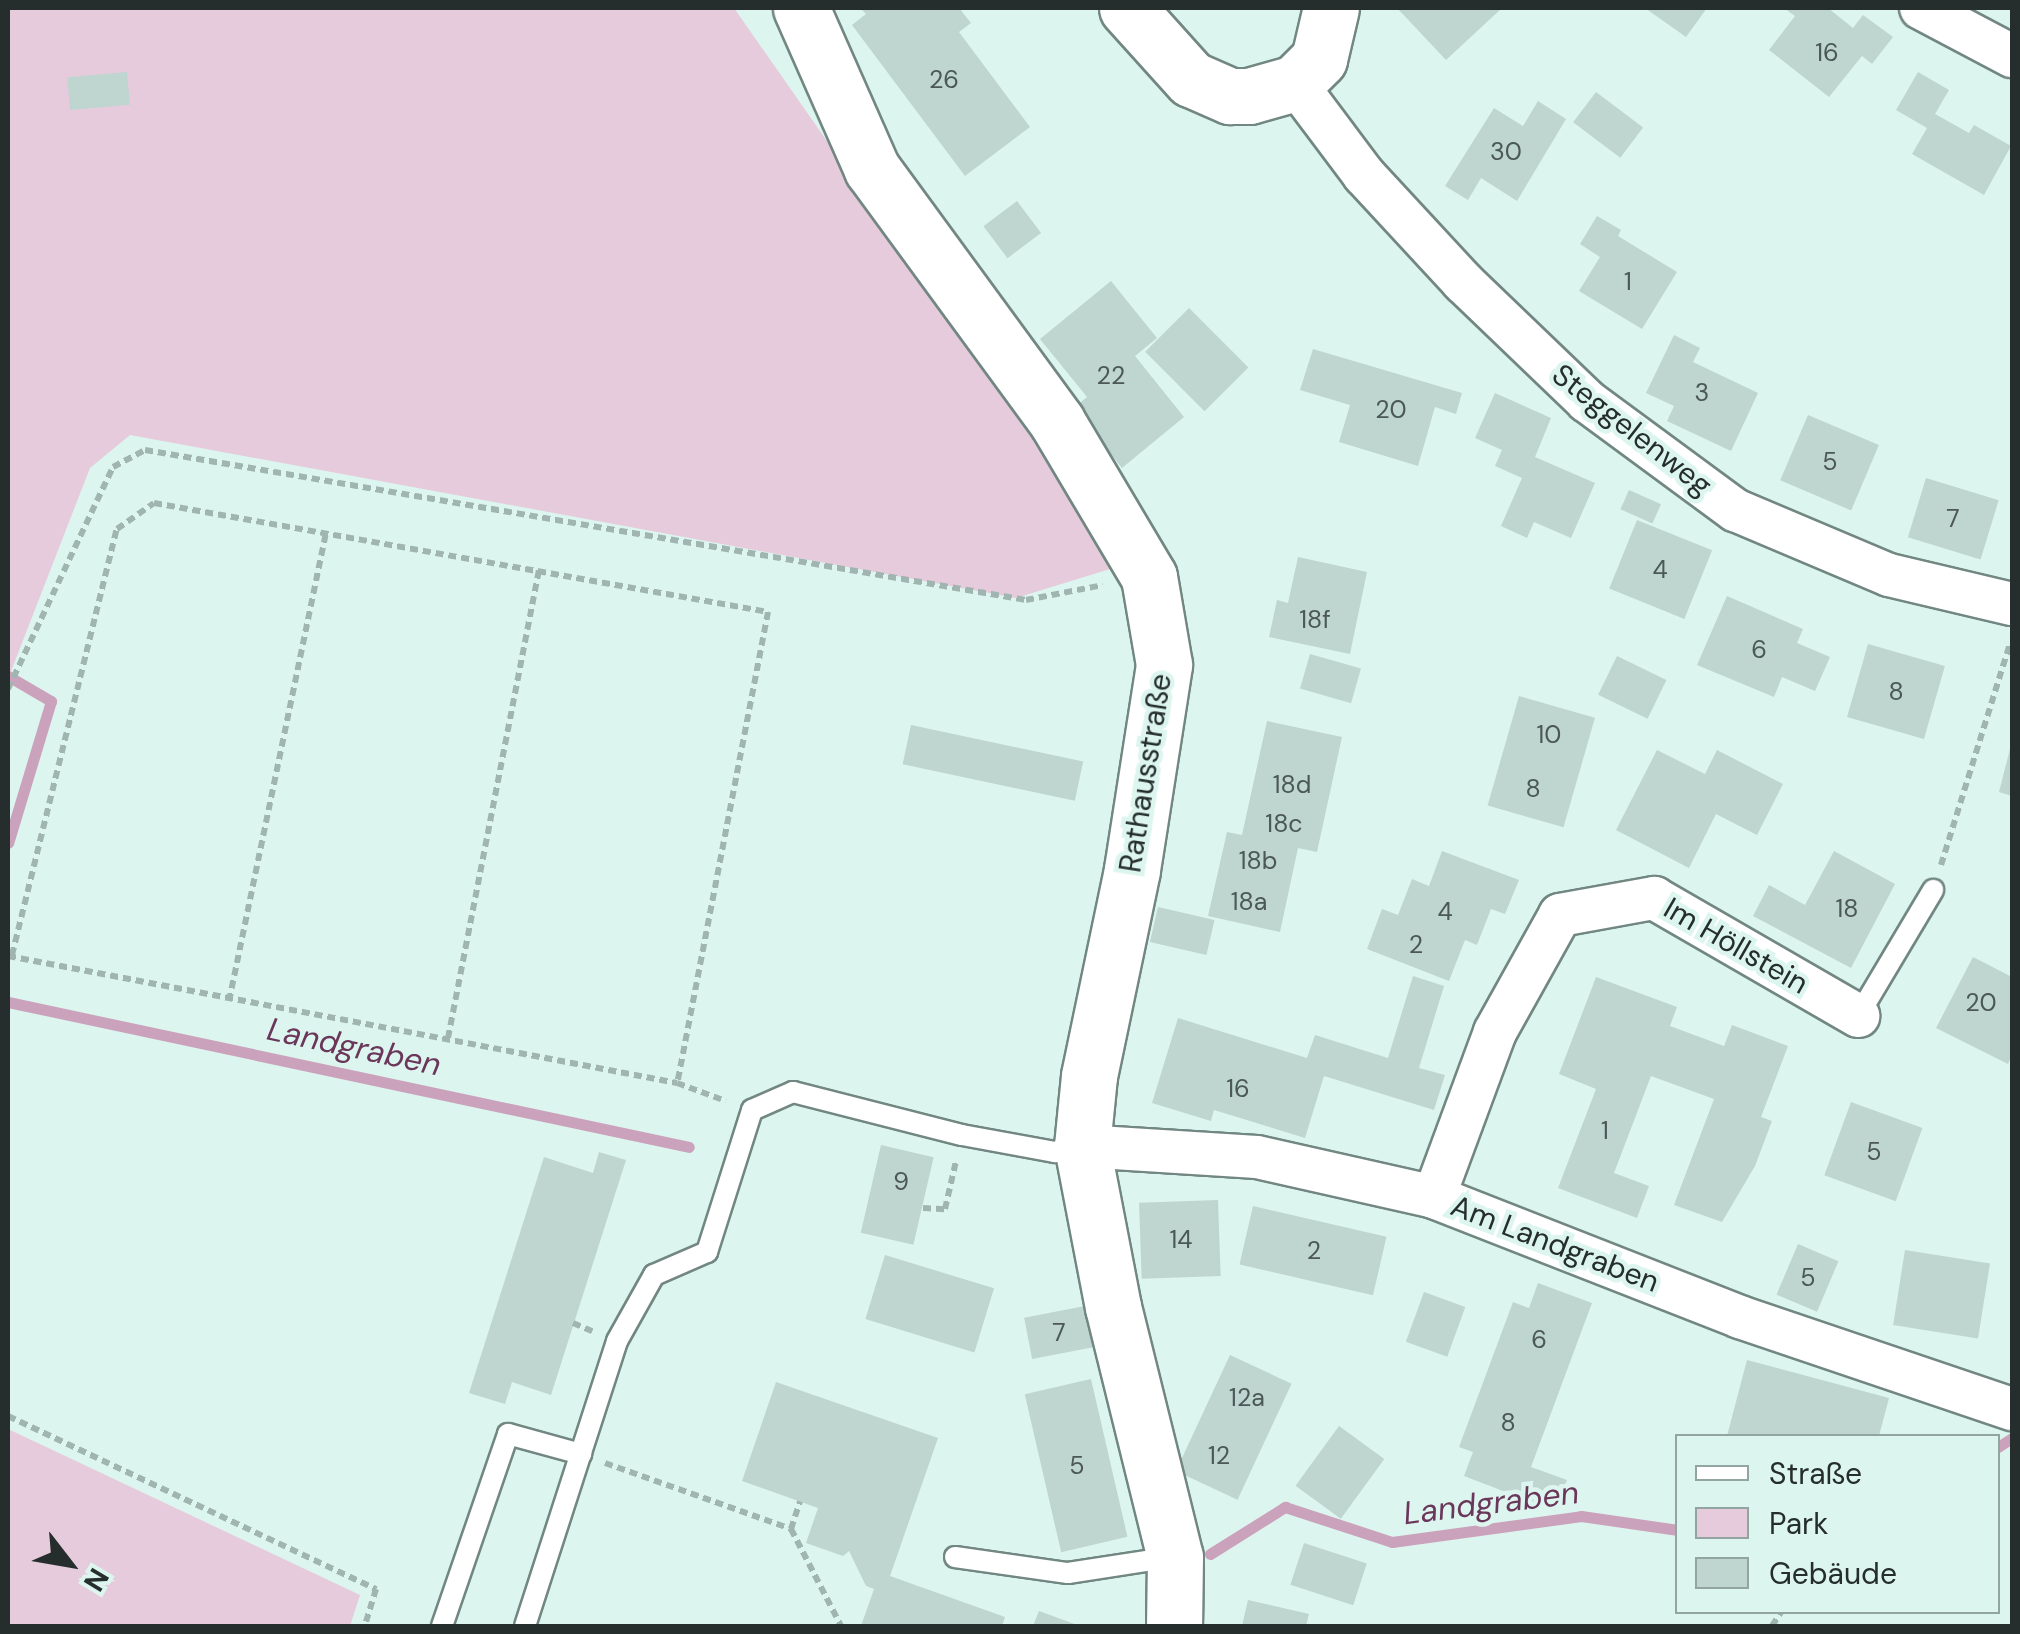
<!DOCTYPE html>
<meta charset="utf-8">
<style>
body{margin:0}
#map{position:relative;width:2020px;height:1634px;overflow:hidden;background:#ddf5ef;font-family:"DM Sans",sans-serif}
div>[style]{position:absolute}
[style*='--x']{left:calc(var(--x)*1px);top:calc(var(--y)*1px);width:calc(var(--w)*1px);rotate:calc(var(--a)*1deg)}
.green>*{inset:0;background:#e6cbdc}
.stream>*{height:11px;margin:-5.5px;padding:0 5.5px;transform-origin:5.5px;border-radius:5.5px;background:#cba2bc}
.building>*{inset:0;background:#bed5d0;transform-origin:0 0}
.path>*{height:6px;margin-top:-3px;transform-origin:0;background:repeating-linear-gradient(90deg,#a1b5b0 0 8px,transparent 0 13px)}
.roads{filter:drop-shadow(2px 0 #728782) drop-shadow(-2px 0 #728782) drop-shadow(0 2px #728782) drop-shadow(0 -2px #728782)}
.service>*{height:20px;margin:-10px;padding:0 10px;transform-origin:10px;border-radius:10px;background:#fff}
.minor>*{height:42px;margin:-21px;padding:0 21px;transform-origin:21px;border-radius:21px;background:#fff}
.secondary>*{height:55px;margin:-27.5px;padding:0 27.5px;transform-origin:27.5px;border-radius:27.5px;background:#fff}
span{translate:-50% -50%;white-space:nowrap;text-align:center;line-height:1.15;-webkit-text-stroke:9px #ddf5ef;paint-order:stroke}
.number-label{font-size:25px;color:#4b5855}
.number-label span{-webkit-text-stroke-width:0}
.street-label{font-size:30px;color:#252e2c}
.water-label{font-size:32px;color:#6a365a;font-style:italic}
.frame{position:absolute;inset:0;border:10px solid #252e2c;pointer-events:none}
.legend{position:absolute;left:1675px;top:1434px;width:325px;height:180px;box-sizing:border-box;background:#ddf5ef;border:2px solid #93a5a1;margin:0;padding:12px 18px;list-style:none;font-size:30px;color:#252e2c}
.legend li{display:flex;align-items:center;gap:20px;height:50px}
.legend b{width:50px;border:2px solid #93a5a1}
.north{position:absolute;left:20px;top:1514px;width:100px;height:100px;-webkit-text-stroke:8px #ddf5ef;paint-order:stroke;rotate:121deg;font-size:28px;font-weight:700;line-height:40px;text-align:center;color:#252e2c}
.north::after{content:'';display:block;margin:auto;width:35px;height:45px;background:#252e2c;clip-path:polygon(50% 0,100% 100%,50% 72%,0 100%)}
</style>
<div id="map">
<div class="green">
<div style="clip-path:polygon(8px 8px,734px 8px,1123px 565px,1016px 598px,130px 435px,90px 468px,8px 679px)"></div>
<div style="clip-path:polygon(8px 1429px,360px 1595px,350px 1626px,8px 1626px)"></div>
</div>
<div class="stream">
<div style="--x:8;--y:676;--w:50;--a:30.2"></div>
<div style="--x:51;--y:701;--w:148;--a:106.8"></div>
<div style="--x:8;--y:1002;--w:696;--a:12.02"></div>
<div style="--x:1998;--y:1447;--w:17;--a:-33"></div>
<div style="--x:1210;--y:1554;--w:89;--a:-32.1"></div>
<div style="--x:1285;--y:1507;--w:113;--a:18.1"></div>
<div style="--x:1392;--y:1542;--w:191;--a:-7.8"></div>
<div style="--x:1581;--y:1516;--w:98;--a:8.2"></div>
</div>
<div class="building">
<div style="clip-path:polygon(860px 8px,959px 8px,971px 23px,959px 32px,1030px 127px,965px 176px,852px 25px,866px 14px)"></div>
<div style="clip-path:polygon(1397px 8px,1502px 8px,1446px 60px)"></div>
<div style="clip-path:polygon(1645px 8px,1707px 8px,1686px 37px)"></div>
<div style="clip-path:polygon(1784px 8px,1828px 8px,1853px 28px,1863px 15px,1893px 37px,1872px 64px,1862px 56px,1829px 97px,1769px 50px,1795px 16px)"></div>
<div style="left:127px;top:72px;width:33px;height:60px;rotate:85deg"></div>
<div style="clip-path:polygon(1918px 72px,1949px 90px,1935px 114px,1969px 133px,1974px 125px,2011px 146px,1984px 195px,1912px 154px,1927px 128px,1896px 110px)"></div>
<div style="left:1596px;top:92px;width:59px;height:38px;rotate:37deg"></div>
<div style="clip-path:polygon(1538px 101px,1566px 119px,1517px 201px,1481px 178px,1468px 200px,1445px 186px,1494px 108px,1523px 126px)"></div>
<div style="left:1017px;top:201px;width:40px;height:42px;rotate:53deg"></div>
<div style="clip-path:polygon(1597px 216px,1621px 230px,1618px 236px,1677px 272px,1642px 329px,1579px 291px,1600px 257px,1580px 244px)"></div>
<div style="clip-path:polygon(1111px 281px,1157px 338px,1135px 356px,1184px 417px,1122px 468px,1074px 408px,1087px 397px,1040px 339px)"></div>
<div style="left:1189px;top:308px;width:84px;height:62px;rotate:45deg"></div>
<div style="clip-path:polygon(1674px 335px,1700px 348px,1693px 362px,1758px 393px,1731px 451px,1667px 421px,1674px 406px,1646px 393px)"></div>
<div style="clip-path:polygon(1313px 349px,1462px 393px,1456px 414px,1435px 407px,1418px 466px,1339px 442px,1350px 405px,1300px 390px)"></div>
<div style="clip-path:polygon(1495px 393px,1551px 418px,1535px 457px,1595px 483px,1571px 538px,1534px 522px,1527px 538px,1501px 526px,1522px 478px,1495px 466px,1502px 450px,1475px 438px)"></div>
<div style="left:1808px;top:415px;width:77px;height:71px;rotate:23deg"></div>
<div style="left:1926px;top:478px;width:76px;height:62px;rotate:17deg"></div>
<div style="left:1629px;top:490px;width:35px;height:21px;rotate:24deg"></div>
<div style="left:1637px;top:520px;width:81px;height:74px;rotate:22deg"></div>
<div style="clip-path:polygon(1298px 557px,1367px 572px,1350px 654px,1269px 637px,1277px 600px,1288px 603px)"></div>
<div style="clip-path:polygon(1727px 596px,1803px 629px,1797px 643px,1830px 657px,1815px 691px,1782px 677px,1774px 697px,1697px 665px)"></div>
<div style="left:1868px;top:644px;width:80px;height:76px;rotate:16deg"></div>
<div style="left:1310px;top:654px;width:53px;height:36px;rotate:16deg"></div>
<div style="left:1617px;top:656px;width:55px;height:43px;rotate:26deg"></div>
<div style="left:1519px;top:696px;width:79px;height:114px;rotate:16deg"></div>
<div style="clip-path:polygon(1267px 721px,1342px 737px,1317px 852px,1298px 848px,1280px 932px,1208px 916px,1227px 832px,1242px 835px)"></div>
<div style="left:911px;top:725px;width:176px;height:40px;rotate:12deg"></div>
<div style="clip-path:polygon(2011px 745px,2012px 745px,2012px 796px,1999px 792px)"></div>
<div style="clip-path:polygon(1657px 750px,1705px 774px,1717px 750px,1783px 784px,1757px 835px,1716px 814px,1689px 868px,1616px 830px)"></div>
<div style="clip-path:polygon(1442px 851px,1519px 880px,1505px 914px,1491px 909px,1477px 945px,1465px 940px,1449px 981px,1367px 949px,1382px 909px,1398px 915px,1412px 879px,1429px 886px)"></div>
<div style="clip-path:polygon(1834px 851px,1895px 884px,1851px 968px,1753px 916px,1769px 885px,1805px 905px)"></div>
<div style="left:1158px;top:907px;width:58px;height:36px;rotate:13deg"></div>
<div style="clip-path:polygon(1973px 957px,2012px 977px,2012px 1055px,2008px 1064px,1936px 1028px)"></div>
<div style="clip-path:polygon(1413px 976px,1444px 986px,1419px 1068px,1445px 1075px,1434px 1110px,1324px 1076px,1305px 1138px,1214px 1110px,1211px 1121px,1152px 1103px,1178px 1018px,1307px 1058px,1315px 1035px,1388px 1058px)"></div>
<div style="clip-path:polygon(1596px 977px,1677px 1007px,1670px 1026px,1724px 1046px,1732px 1025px,1788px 1046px,1761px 1117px,1772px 1121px,1755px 1166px,1722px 1222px,1674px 1205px,1714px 1099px,1651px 1076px,1614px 1173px,1649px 1186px,1637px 1218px,1558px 1188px,1596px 1089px,1559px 1074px)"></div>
<div style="left:1851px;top:1102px;width:76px;height:78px;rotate:20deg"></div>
<div style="left:881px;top:1145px;width:54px;height:90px;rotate:13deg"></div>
<div style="clip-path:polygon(599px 1152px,626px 1160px,551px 1395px,512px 1382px,505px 1404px,469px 1393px,544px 1157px,593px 1173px)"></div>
<div style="left:1218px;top:1200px;width:76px;height:79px;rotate:88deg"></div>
<div style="left:1253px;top:1206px;width:137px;height:60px;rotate:13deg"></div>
<div style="left:1798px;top:1244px;width:44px;height:55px;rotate:23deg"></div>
<div style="left:1905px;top:1250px;width:86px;height:76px;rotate:9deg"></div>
<div style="left:885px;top:1255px;width:114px;height:67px;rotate:17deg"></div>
<div style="clip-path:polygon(1538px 1283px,1592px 1303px,1531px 1467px,1567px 1480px,1555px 1511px,1464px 1476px,1473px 1452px,1459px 1447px,1513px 1302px,1529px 1308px)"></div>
<div style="left:1424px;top:1292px;width:44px;height:53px;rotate:20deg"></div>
<div style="left:1085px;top:1306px;width:42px;height:62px;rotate:79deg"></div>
<div style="left:1230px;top:1355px;width:68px;height:128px;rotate:25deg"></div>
<div style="clip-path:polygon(1747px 1360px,1889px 1398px,1879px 1436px,1727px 1436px)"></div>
<div style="left:1091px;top:1379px;width:162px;height:68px;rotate:77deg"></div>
<div style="clip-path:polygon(776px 1382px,938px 1438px,890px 1576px,1005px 1617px,1002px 1626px,861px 1626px,874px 1589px,866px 1586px,849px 1551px,843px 1556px,806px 1543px,818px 1508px,742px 1481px)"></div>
<div style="left:1339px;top:1426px;width:56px;height:74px;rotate:36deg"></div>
<div style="left:1304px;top:1543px;width:66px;height:44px;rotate:18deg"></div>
<div style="clip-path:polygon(1248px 1600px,1309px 1614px,1306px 1626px,1242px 1626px)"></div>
<div style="clip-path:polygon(1039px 1611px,1080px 1626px,1033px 1626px)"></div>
</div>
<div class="path">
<div style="--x:8;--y:689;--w:246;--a:-64.7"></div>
<div style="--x:113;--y:467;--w:36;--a:-28"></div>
<div style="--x:145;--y:450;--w:894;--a:9.66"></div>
<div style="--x:1026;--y:600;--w:78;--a:-11"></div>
<div style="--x:1941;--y:865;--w:232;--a:-72.7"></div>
<div style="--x:12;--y:955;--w:439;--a:-76.2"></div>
<div style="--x:117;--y:529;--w:45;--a:-35.1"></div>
<div style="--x:154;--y:503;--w:624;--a:10.07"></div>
<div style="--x:768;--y:612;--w:480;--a:100.9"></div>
<div style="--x:8;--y:956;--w:681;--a:10.75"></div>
<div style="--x:677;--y:1083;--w:52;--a:20.2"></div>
<div style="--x:229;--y:1001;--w:480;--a:-78.3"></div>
<div style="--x:448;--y:1038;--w:479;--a:-79"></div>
<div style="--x:923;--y:1208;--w:22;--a:3"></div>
<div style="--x:945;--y:1209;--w:49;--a:-77.1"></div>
<div style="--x:573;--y:1323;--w:21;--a:23"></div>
<div style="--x:8;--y:1416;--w:407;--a:25.2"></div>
<div style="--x:376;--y:1589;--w:39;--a:107"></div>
<div style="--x:605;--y:1463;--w:197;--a:19.5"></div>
<div style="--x:791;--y:1529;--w:109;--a:62.7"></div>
<div style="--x:791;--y:1529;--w:29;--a:-72"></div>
<div style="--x:1772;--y:1626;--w:17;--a:-57"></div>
</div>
<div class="roads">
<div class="service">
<div style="--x:1858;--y:1016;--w:147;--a:-59.2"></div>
<div style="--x:955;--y:1557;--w:114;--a:8.1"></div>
<div style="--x:1068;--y:1573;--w:106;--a:-8.7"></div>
<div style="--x:442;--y:1626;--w:203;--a:-71"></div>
<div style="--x:508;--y:1434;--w:76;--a:15.3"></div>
<div style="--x:525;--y:1626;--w:299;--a:-72.1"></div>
<div style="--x:617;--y:1341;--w:76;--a:-60.7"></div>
<div style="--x:654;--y:1275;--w:58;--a:-23.5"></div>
<div style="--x:707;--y:1252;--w:149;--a:-72.4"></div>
<div style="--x:752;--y:1110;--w:45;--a:-23.7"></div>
<div style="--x:793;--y:1092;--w:174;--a:14.3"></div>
<div style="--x:962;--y:1135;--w:95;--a:10.4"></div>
<div style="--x:1055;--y:1152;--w:26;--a:-13"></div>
</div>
<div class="minor">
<div style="--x:1921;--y:8;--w:103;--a:27.8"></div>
<div style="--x:1295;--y:83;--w:115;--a:53.1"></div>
<div style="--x:1364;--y:175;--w:146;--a:47.2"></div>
<div style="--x:1463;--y:282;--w:172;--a:43.8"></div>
<div style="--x:1587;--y:401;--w:184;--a:36.4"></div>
<div style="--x:1735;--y:510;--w:167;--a:22.9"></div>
<div style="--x:1889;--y:575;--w:126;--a:13.3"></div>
<div style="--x:1082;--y:1146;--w:175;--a:3.6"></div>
<div style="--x:1257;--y:1157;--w:181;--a:12.7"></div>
<div style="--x:1434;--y:1197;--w:329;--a:21.4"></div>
<div style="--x:1740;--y:1317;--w:287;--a:18.7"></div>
<div style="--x:1434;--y:1197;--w:176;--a:-69.7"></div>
<div style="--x:1495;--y:1032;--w:134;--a:-60.9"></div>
<div style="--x:1560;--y:915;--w:96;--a:-10.3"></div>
<div style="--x:1654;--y:898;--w:236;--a:30"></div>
</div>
<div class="secondary">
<div style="--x:801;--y:8;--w:176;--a:66.2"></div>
<div style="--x:872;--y:169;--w:313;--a:53.8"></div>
<div style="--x:1057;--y:422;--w:180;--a:59.3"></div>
<div style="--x:1149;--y:577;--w:89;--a:80.3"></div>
<div style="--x:1164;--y:665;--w:207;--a:98.9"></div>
<div style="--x:1132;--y:870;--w:210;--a:101.8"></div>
<div style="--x:1089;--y:1076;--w:70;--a:95.7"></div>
<div style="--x:1082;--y:1146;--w:164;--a:79.1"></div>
<div style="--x:1113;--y:1307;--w:258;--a:76.1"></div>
<div style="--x:1175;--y:1557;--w:69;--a:90.8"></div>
<div style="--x:1127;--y:8;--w:96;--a:48"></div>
<div style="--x:1191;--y:79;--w:43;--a:23.6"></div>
<div style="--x:1230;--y:96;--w:19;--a:0"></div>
<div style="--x:1249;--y:96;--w:48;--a:-15.8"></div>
<div style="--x:1295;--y:83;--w:34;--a:-45"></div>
<div style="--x:1319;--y:59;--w:52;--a:-76.8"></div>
</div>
</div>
<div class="number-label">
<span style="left:1827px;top:53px">16</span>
<span style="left:944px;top:80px">26</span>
<span style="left:1506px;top:152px">30</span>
<span style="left:1628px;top:282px">1</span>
<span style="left:1111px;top:376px">22</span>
<span style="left:1702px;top:393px">3</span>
<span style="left:1391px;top:410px">20</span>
<span style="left:1830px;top:462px">5</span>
<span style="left:1953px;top:519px">7</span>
<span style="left:1660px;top:570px">4</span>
<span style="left:1315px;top:620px">18f</span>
<span style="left:1759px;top:650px">6</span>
<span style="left:1896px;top:692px">8</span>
<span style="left:1549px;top:735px">10</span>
<span style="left:1292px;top:785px">18d</span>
<span style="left:1533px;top:789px">8</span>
<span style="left:1284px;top:824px">18c</span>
<span style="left:1258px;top:861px">18b</span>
<span style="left:1249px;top:902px">18a</span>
<span style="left:1847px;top:909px">18</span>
<span style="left:1445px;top:912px">4</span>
<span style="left:1416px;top:945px">2</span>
<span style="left:1981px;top:1003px">20</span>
<span style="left:1238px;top:1089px">16</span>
<span style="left:1605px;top:1131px">1</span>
<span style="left:1874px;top:1152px">5</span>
<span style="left:901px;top:1182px">9</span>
<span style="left:1181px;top:1240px">14</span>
<span style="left:1314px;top:1251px">2</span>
<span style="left:1808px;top:1278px">5</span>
<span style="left:1059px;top:1333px">7</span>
<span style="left:1539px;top:1340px">6</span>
<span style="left:1247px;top:1398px">12a</span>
<span style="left:1508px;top:1423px">8</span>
<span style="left:1219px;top:1456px">12</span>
<span style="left:1077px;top:1466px">5</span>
</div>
<div class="street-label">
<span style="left:1632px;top:430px;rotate:38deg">Steggelenweg</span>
<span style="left:1146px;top:773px;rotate:-81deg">Rathausstraße</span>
<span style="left:1736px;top:946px;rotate:30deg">Im Höllstein</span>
<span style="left:1555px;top:1244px;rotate:21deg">Am Landgraben</span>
</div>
<div class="water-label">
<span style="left:354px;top:1047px;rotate:12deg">Landgraben</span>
<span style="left:1491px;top:1503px;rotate:-7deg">Landgraben</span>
</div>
<div class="frame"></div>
<ul class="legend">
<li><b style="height:12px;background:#fff"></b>Straße</li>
<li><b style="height:28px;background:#e6cbdc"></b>Park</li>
<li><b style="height:28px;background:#bed5d0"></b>Gebäude</li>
</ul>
<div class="north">N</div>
</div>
